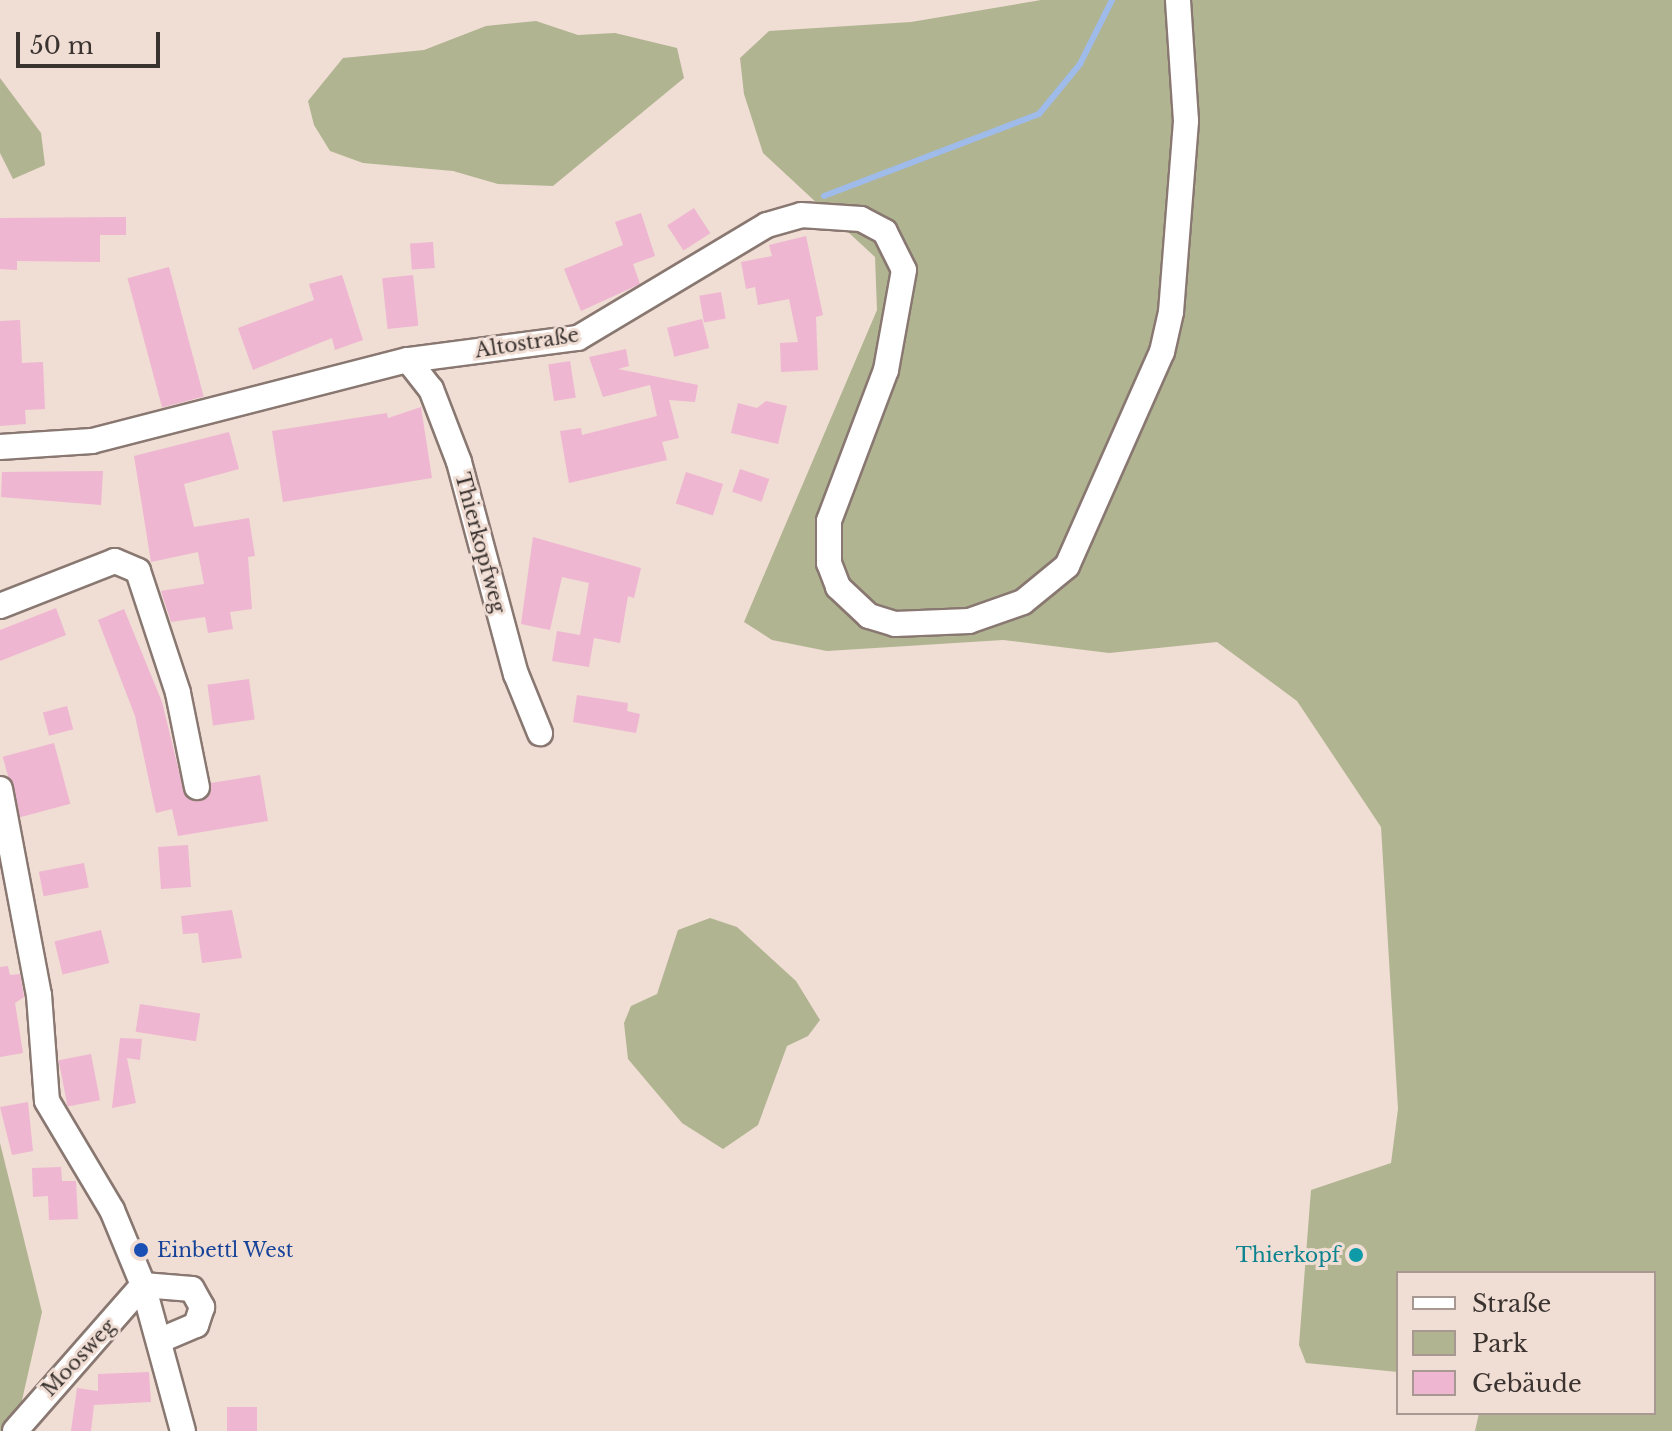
<!DOCTYPE html>
<meta charset="utf-8">
<style>
body{margin:0}
#map{position:relative;width:1672px;height:1431px;overflow:hidden;background:#f0ddd4;font-family:"Libre Baskerville",serif}
div>[style]{position:absolute}
[style*='--x']{left:calc(var(--x)*1px);top:calc(var(--y)*1px);width:calc(var(--w)*1px);rotate:calc(var(--a)*1deg)}
.green>*{inset:0;background:#b0b491}
.stream>*{height:6px;margin:-3px;padding:0 3px;transform-origin:3px;border-radius:3px;background:#9fbbea}
.building>*{inset:0;background:#eeb6d1;transform-origin:0 0}
.roads{filter:drop-shadow(2px 0 #897871) drop-shadow(-2px 0 #897871) drop-shadow(0 2px #897871) drop-shadow(0 -2px #897871)}
.minor>*{height:24px;margin:-12px;padding:0 12px;transform-origin:12px;border-radius:12px;background:#fff}
.dots>*{width:22px;height:22px;translate:-50% -50%;box-sizing:border-box;border:4px solid #f0ddd4;border-radius:50%}
span{translate:-50% -50%;white-space:nowrap;text-align:center;line-height:1.15;-webkit-text-stroke:6px #f0ddd4;paint-order:stroke}
.street-label{font-size:20px;color:#3a3330}
.transit-label{font-size:20px;color:#164399}
.left{translate:0 -50%;text-align:left}
.culture-label{font-size:20px;color:#0d838f}
.right{translate:-100% -50%;text-align:right}
.legend{position:absolute;left:1396px;top:1271px;width:260px;height:144px;box-sizing:border-box;background:#f0ddd4;border:2px solid #a79992;margin:0;padding:10px 14px;list-style:none;font-size:24px;color:#3a3330}
.legend li{display:flex;align-items:center;gap:16px;height:40px}
.legend b{width:40px;border:2px solid #a79992}
.scale{position:absolute;left:16px;top:32px;width:144px;height:36px;box-sizing:border-box;border:4px solid #3a3330;border-top:0;padding-left:10px;font-size:24px;line-height:28px;white-space:nowrap;color:#3a3330;-webkit-text-stroke:6px #f0ddd4;paint-order:stroke}
</style>
<div id="map">
<div class="green">
<div style="clip-path:polygon(1041px 0,1672px 0,1672px 1431px,1475px 1431px,1479px 1413px,1654px 1413px,1654px 1273px,1398px 1273px,1398px 1372px,1306px 1363px,1299px 1345px,1311px 1190px,1391px 1163px,1398px 1109px,1381px 827px,1297px 701px,1217px 642px,1109px 653px,1003px 640px,827px 651px,772px 640px,744px 622px,877px 310px,875px 257px,763px 153px,744px 94px,740px 58px,769px 31px,911px 22px)"></div>
<div style="clip-path:polygon(536px 21px,578px 35px,615px 33px,677px 48px,684px 78px,553px 186px,498px 184px,453px 171px,363px 163px,330px 151px,314px 125px,308px 101px,343px 58px,424px 50px,486px 26px)"></div>
<div style="clip-path:polygon(0 78px,41px 133px,45px 165px,13px 179px,0 153px)"></div>
<div style="clip-path:polygon(710px 918px,737px 927px,796px 981px,820px 1020px,808px 1036px,787px 1046px,758px 1125px,723px 1149px,682px 1123px,628px 1059px,624px 1023px,631px 1006px,657px 994px,678px 930px)"></div>
<div style="clip-path:polygon(0 1143px,42px 1312px,15px 1431px,0 1431px)"></div>
</div>
<div class="stream">
<div style="--x:824;--y:196;--w:230;--a:-20.9"></div>
<div style="--x:1039;--y:114;--w:65;--a:-50.6"></div>
<div style="--x:1080;--y:64;--w:72;--a:-63.4"></div>
</div>
<div class="building">
<div style="left:694px;top:208px;width:30px;height:32px;rotate:57deg"></div>
<div style="clip-path:polygon(641px 213px,655px 256px,633px 264px,640px 284px,581px 311px,564px 269px,623px 245px,615px 222px)"></div>
<div style="clip-path:polygon(126px 217px,126px 235px,100px 235px,100px 262px,17px 261px,17px 270px,0 269px,0 218px)"></div>
<div style="clip-path:polygon(806px 236px,823px 315px,816px 317px,818px 370px,781px 372px,780px 343px,798px 342px,789px 299px,758px 305px,755px 287px,746px 289px,741px 262px,772px 256px,769px 245px)"></div>
<div style="left:433px;top:242px;width:26px;height:23px;rotate:86deg"></div>
<div style="left:169px;top:267px;width:134px;height:43px;rotate:75deg"></div>
<div style="clip-path:polygon(342px 275px,363px 340px,335px 350px,332px 338px,253px 370px,238px 328px,314px 300px,309px 284px)"></div>
<div style="left:413px;top:275px;width:51px;height:31px;rotate:84deg"></div>
<div style="left:721px;top:292px;width:27px;height:22px;rotate:80deg"></div>
<div style="left:702px;top:319px;width:30px;height:36px;rotate:76deg"></div>
<div style="clip-path:polygon(20px 320px,22px 363px,43px 362px,45px 409px,25px 410px,26px 424px,0 426px,0 321px)"></div>
<div style="clip-path:polygon(626px 349px,629px 366px,618px 369px,698px 385px,695px 402px,669px 400px,679px 438px,662px 442px,667px 460px,569px 483px,560px 431px,581px 428px,582px 435px,657px 416px,650px 385px,603px 397px,589px 357px)"></div>
<div style="left:570px;top:361px;width:37px;height:22px;rotate:81deg"></div>
<div style="clip-path:polygon(766px 401px,787px 406px,778px 444px,731px 433px,738px 403px,757px 408px)"></div>
<div style="clip-path:polygon(421px 407px,432px 478px,283px 502px,272px 431px,387px 413px,388px 418px)"></div>
<div style="clip-path:polygon(229px 432px,239px 469px,184px 484px,194px 527px,249px 518px,255px 556px,248px 557px,252px 609px,230px 612px,233px 629px,208px 633px,205px 617px,171px 622px,161px 591px,204px 584px,198px 552px,151px 562px,134px 456px)"></div>
<div style="left:740px;top:469px;width:31px;height:24px;rotate:19deg"></div>
<div style="clip-path:polygon(103px 471px,101px 505px,1px 497px,2px 472px)"></div>
<div style="left:686px;top:472px;width:39px;height:33px;rotate:18deg"></div>
<div style="clip-path:polygon(533px 537px,641px 568px,634px 598px,628px 596px,620px 643px,594px 638px,589px 667px,552px 661px,557px 631px,580px 635px,589px 583px,562px 577px,550px 630px,521px 624px)"></div>
<div style="clip-path:polygon(56px 608px,66px 635px,0 661px,0 630px)"></div>
<div style="clip-path:polygon(124px 609px,162px 702px,185px 796px,201px 801px,211px 783px,260px 775px,268px 821px,178px 836px,172px 809px,156px 813px,135px 716px,98px 620px)"></div>
<div style="left:249px;top:679px;width:41px;height:42px;rotate:82deg"></div>
<div style="clip-path:polygon(577px 695px,628px 703px,627px 711px,640px 714px,636px 733px,573px 722px)"></div>
<div style="left:67px;top:706px;width:24px;height:25px;rotate:75deg"></div>
<div style="left:54px;top:743px;width:63px;height:53px;rotate:75deg"></div>
<div style="left:188px;top:845px;width:42px;height:30px;rotate:86deg"></div>
<div style="left:84px;top:863px;width:25px;height:46px;rotate:79deg"></div>
<div style="clip-path:polygon(232px 910px,242px 958px,202px 963px,198px 933px,183px 934px,181px 916px)"></div>
<div style="left:101px;top:930px;width:34px;height:48px;rotate:76deg"></div>
<div style="clip-path:polygon(8px 966px,10px 975px,20px 974px,24px 997px,15px 1003px,23px 1053px,0 1057px,0 967px)"></div>
<div style="left:140px;top:1004px;width:61px;height:28px;rotate:9deg"></div>
<div style="clip-path:polygon(120px 1038px,142px 1039px,140px 1060px,127px 1058px,136px 1103px,112px 1108px)"></div>
<div style="left:91px;top:1054px;width:47px;height:33px;rotate:79deg"></div>
<div style="clip-path:polygon(28px 1102px,33px 1151px,12px 1155px,0 1107px)"></div>
<div style="clip-path:polygon(61px 1167px,62px 1181px,76px 1181px,78px 1219px,49px 1220px,48px 1196px,33px 1197px,32px 1168px)"></div>
<div style="clip-path:polygon(149px 1372px,151px 1402px,94px 1405px,91px 1431px,71px 1431px,77px 1388px,98px 1391px,98px 1374px)"></div>
<div style="left:257px;top:1407px;width:24px;height:30px;rotate:90deg"></div>
</div>
<div class="roads">
<div class="minor">
<div style="--x:408;--y:360;--w:37;--a:52"></div>
<div style="--x:431;--y:389;--w:78;--a:69"></div>
<div style="--x:459;--y:462;--w:220;--a:75"></div>
<div style="--x:516;--y:674;--w:64;--a:67.9"></div>
<div style="--x:0;--y:447;--w:92;--a:-3.7"></div>
<div style="--x:92;--y:441;--w:326;--a:-14.4"></div>
<div style="--x:408;--y:360;--w:171;--a:-7.4"></div>
<div style="--x:578;--y:338;--w:220;--a:-30.9"></div>
<div style="--x:767;--y:225;--w:35;--a:-16"></div>
<div style="--x:801;--y:215;--w:60;--a:3.8"></div>
<div style="--x:861;--y:219;--w:27;--a:28"></div>
<div style="--x:885;--y:232;--w:42;--a:63.4"></div>
<div style="--x:904;--y:270;--w:102;--a:100.2"></div>
<div style="--x:886;--y:370;--w:161;--a:110.7"></div>
<div style="--x:829;--y:521;--w:42;--a:90"></div>
<div style="--x:829;--y:563;--w:26;--a:69"></div>
<div style="--x:838;--y:587;--w:42;--a:43.1"></div>
<div style="--x:869;--y:616;--w:27;--a:17"></div>
<div style="--x:895;--y:624;--w:74;--a:-2.3"></div>
<div style="--x:969;--y:621;--w:57;--a:-19.4"></div>
<div style="--x:1023;--y:602;--w:57;--a:-39.3"></div>
<div style="--x:1067;--y:566;--w:234;--a:-66.1"></div>
<div style="--x:1162;--y:352;--w:41;--a:-77.3"></div>
<div style="--x:1171;--y:312;--w:192;--a:-85.5"></div>
<div style="--x:1186;--y:121;--w:121;--a:-93.8"></div>
<div style="--x:0;--y:606;--w:123;--a:-21.4"></div>
<div style="--x:115;--y:561;--w:25;--a:23"></div>
<div style="--x:138;--y:571;--w:128;--a:71.8"></div>
<div style="--x:178;--y:693;--w:96;--a:78.6"></div>
<div style="--x:0;--y:789;--w:210;--a:79.3"></div>
<div style="--x:39;--y:995;--w:106;--a:85.7"></div>
<div style="--x:47;--y:1101;--w:127;--a:59.2"></div>
<div style="--x:112;--y:1210;--w:81;--a:67.5"></div>
<div style="--x:143;--y:1285;--w:151;--a:74.7"></div>
<div style="--x:143;--y:1285;--w:49;--a:4.7"></div>
<div style="--x:192;--y:1289;--w:21;--a:61"></div>
<div style="--x:202;--y:1307;--w:19;--a:108"></div>
<div style="--x:196;--y:1325;--w:39;--a:157"></div>
<div style="--x:15;--y:1431;--w:194;--a:-48.8"></div>
</div>
</div>
<div class="dots">
<div style="left:141px;top:1250px;background:#1a4fb4"></div>
<div style="left:1356px;top:1255px;background:#0f9aa8"></div>
</div>
<div class="street-label">
<span style="left:527px;top:343px;rotate:-9deg">Altostraße</span>
<span style="left:480px;top:543px;rotate:75deg">Thierkopfweg</span>
<span style="left:79px;top:1358px;rotate:-47deg">Moosweg</span>
</div>
<div class="transit-label">
<span class="left" style="left:157px;top:1250px">Einbettl West</span>
</div>
<div class="culture-label">
<span class="right" style="left:1340px;top:1255px">Thierkopf</span>
</div>
<ul class="legend">
<li><b style="height:10px;background:#fff"></b>Straße</li>
<li><b style="height:22px;background:#b0b491"></b>Park</li>
<li><b style="height:22px;background:#eeb6d1"></b>Gebäude</li>
</ul>
<div class="scale">50 m</div>
</div>
